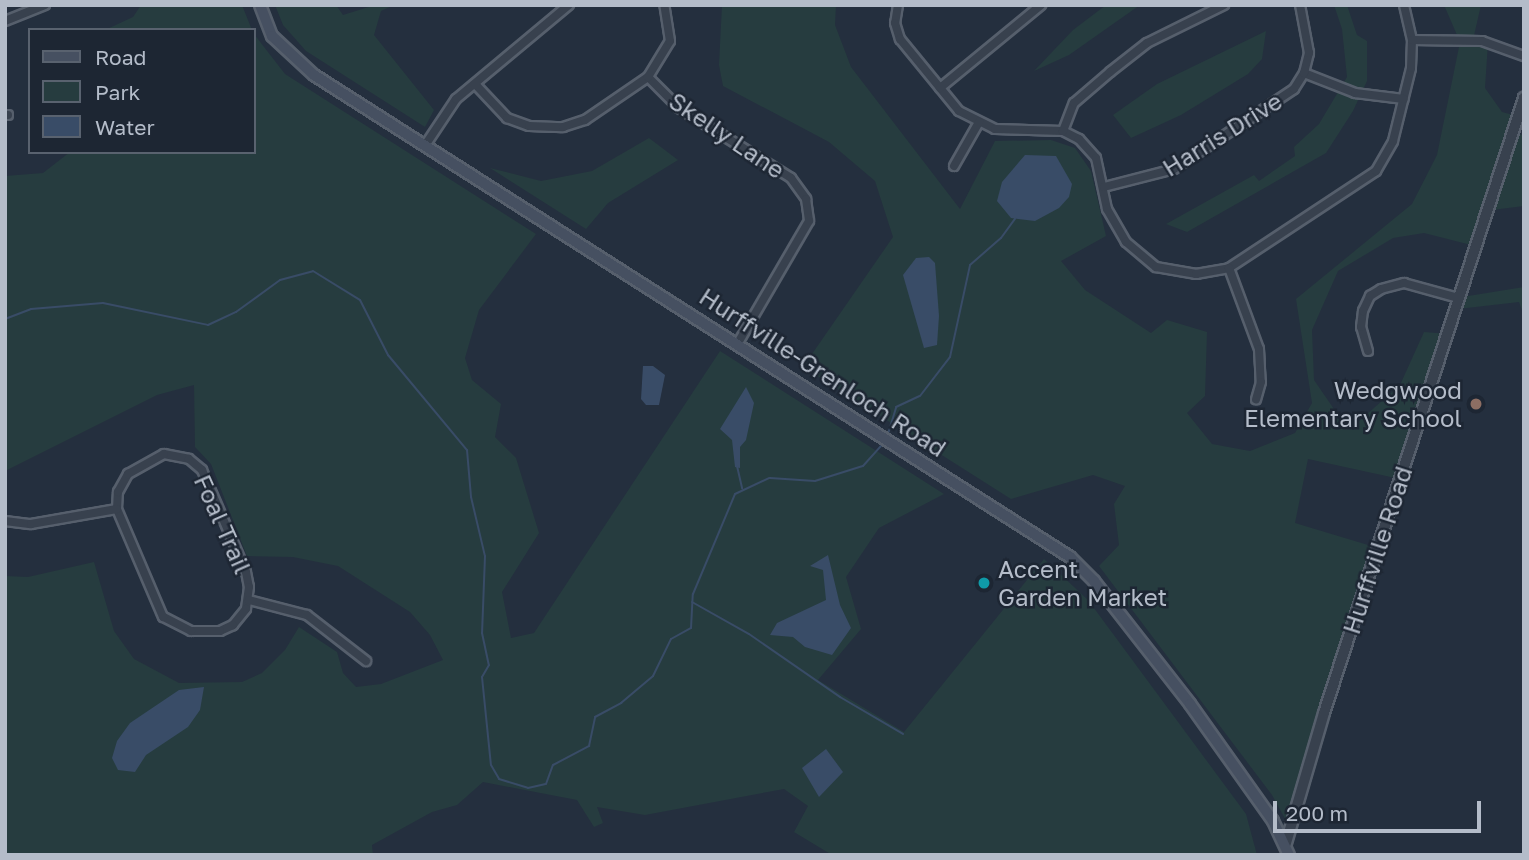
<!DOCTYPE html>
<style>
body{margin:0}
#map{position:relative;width:1529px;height:860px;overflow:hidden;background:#242f3e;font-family:"Golos Text",sans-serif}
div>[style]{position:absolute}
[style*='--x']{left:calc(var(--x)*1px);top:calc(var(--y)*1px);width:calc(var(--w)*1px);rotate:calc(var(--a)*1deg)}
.green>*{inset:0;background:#263c3f}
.water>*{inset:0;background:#394c67}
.stream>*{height:2px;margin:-1px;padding:0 1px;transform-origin:1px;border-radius:1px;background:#394c67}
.roads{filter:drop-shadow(2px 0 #565f6c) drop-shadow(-2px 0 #565f6c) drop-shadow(0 2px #565f6c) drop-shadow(0 -2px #565f6c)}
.minor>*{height:8px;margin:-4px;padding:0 4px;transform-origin:4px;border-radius:4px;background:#38414e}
.tertiary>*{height:10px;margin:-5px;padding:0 5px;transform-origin:5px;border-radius:5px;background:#38414e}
.secondary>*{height:10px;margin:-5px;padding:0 5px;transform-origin:5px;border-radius:5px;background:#465061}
.dots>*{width:19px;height:19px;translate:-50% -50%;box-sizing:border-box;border:4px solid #1d2633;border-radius:50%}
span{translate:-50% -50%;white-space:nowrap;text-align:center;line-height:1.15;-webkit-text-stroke:5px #1d2633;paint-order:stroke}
.street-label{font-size:24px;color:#b4bcc9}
.poi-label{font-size:24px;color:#b4bcc9}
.right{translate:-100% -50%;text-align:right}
.left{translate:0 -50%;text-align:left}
.frame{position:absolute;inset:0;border:7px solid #b4bcc9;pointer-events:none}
.legend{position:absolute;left:28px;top:28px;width:228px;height:126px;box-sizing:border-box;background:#1d2633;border:2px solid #59626f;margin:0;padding:9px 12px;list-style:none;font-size:21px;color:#b4bcc9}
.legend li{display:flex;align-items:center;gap:14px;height:35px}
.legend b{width:35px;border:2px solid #59626f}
.scale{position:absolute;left:1273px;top:801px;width:208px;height:32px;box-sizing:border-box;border:4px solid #b4bcc9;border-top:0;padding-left:9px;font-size:21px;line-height:24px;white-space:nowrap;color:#b4bcc9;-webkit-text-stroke:5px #1d2633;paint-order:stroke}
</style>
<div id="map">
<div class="green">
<div style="clip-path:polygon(141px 5px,242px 5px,252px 30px,105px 30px,133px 17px)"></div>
<div style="clip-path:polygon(275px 5px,336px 5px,343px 15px,375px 5px,394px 5px,381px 11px,374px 35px,434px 110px,425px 127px,306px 51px,283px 25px)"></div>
<div style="clip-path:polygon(722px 5px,836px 5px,835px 25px,851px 67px,960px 209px,995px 141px,1051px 140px,1075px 148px,1091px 171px,1106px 236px,1061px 261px,1085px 290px,1151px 333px,1167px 320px,1207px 332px,1205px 396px,1187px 413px,1212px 444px,1250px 451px,1295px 433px,1312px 403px,1296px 299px,1412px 204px,1437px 155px,1460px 42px,1444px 5px,1481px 5px,1473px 40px,1488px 43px,1485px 88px,1502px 112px,1521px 117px,1517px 134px,1524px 135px,1524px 206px,1492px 210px,1479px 247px,1424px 233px,1393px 238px,1338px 271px,1312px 330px,1314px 380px,1336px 412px,1357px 423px,1400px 385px,1424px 332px,1449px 334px,1400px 479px,1308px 459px,1295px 523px,1378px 548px,1289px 826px,1272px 795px,1099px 566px,1119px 545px,1114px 504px,1125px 486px,1093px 475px,1011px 499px,803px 367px,893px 237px,875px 181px,829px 142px,723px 86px,719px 65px)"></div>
<div style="clip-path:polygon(1106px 5px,1140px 5px,1069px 55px,1034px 71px,1073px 30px)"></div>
<div style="clip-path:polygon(1334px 5px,1347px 5px,1357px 35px,1367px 41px,1367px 81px,1353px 111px,1326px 153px,1187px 232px,1166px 224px,1254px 175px,1259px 181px,1295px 156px,1294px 147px,1319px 124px,1347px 77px,1342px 29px)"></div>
<div style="clip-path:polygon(1266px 31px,1262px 59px,1248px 74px,1181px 115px,1131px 138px,1113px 115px,1157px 84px)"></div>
<div style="clip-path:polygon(254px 34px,285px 74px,536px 234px,479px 310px,465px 358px,472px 380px,501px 404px,495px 437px,516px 458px,539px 533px,502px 592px,511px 638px,534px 633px,720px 351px,944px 494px,879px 528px,846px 577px,861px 629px,818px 680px,904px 732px,1044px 559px,1088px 600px,1246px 814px,1257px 855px,832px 855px,794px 832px,808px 806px,784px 789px,645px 815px,597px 807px,603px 823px,594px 827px,577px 800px,483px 782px,457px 805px,432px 812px,372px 845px,373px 855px,5px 855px,5px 576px,28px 577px,94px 562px,114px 631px,134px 659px,179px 683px,242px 682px,262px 673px,285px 650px,299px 627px,337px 652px,343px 673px,356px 687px,381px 684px,443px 660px,430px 635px,410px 612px,338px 566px,293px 557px,247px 556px,211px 464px,195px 447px,194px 385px,157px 395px,5px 471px,5px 176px,43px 173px,70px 152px,254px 152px)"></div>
<div style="clip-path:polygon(649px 138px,678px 160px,608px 203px,586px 229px,490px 168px,541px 181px,592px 171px)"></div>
<div style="clip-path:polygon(1524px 287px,1524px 316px,1519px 302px,1458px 309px,1462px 297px)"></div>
</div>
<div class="water">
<div style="clip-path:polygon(1025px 155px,1056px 156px,1072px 184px,1069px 197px,1059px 208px,1035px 221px,1011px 218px,997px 201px,1002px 182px)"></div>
<div style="clip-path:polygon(929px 257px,935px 263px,939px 316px,937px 345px,924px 348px,903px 275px,916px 258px)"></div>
<div style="clip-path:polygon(643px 366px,653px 366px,665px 375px,659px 405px,646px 405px,641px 399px)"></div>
<div style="clip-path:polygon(746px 387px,754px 403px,746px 440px,740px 447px,740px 468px,735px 467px,732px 440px,720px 429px)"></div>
<div style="clip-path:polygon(828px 555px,840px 605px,851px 628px,832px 655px,805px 647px,793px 637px,770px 635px,777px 623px,826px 600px,823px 570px,810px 566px)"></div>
<div style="clip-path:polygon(204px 687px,200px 710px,188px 727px,146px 755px,135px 772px,118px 770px,112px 758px,117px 741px,130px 723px,179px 690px)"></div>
<div style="clip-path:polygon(826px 749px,843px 772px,819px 797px,802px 768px)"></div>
</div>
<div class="stream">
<div style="--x:5;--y:319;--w:28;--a:-21"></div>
<div style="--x:31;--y:309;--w:72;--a:-4.8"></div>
<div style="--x:103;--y:303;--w:107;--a:11.8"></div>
<div style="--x:208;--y:325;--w:31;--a:-25"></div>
<div style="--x:236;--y:312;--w:54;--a:-36"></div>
<div style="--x:280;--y:280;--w:34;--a:-15"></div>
<div style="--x:313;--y:271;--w:55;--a:31.7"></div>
<div style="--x:360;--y:300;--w:62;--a:63"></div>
<div style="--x:388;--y:355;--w:124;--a:50.3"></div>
<div style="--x:467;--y:450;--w:47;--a:85.1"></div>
<div style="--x:471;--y:497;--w:61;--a:76.7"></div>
<div style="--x:485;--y:556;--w:77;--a:92.2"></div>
<div style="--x:482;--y:633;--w:33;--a:78"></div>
<div style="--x:489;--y:665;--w:14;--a:120"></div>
<div style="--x:482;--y:677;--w:88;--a:84.2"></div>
<div style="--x:491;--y:765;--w:16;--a:60"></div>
<div style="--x:499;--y:779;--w:30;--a:17"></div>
<div style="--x:528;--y:788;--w:18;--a:-13"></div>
<div style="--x:546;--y:784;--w:20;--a:-70"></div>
<div style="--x:553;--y:765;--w:41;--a:-27.8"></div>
<div style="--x:589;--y:746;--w:30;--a:-78"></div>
<div style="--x:595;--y:717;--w:30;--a:-28"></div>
<div style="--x:621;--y:703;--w:42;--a:-40.2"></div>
<div style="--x:653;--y:676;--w:41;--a:-64.1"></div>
<div style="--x:671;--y:639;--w:23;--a:-29"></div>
<div style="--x:691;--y:628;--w:34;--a:-87"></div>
<div style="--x:693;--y:594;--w:108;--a:-67.2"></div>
<div style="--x:735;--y:494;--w:38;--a:-25"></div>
<div style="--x:770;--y:478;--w:45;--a:3.8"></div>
<div style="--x:815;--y:481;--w:50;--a:-17.4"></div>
<div style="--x:863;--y:466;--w:30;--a:-48"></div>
<div style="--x:888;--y:434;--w:28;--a:-73"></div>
<div style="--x:896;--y:407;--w:26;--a:-25"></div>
<div style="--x:920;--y:396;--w:49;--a:-52.4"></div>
<div style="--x:950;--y:357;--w:94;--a:-77.7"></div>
<div style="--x:970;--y:265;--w:41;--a:-41.1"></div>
<div style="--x:1001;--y:238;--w:24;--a:-54"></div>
<div style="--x:737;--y:466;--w:23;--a:77"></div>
<div style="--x:692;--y:602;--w:65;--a:29.3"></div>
<div style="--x:749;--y:634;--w:111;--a:34.7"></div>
<div style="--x:840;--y:697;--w:73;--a:30.4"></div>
<div style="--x:5;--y:855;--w:1;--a:0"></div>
</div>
<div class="roads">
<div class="minor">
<div style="--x:898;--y:5;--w:18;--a:99"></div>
<div style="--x:895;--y:23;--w:17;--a:73"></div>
<div style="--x:900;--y:39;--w:93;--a:50.7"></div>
<div style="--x:959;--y:111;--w:40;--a:26.6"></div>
<div style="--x:995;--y:129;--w:68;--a:1.7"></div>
<div style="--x:1063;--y:131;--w:18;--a:27"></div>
<div style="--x:1079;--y:139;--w:25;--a:48"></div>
<div style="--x:1096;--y:158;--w:52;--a:77.8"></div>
<div style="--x:1107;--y:209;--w:38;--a:60"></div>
<div style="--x:1126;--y:242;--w:39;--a:40"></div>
<div style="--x:1156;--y:267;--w:41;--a:9.9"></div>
<div style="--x:1196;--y:274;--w:34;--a:-10"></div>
<div style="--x:1229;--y:268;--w:176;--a:-33.4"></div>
<div style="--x:1376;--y:171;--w:34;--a:-60"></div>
<div style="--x:1393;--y:141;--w:75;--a:-76.1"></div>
<div style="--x:1411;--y:68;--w:28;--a:-88"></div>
<div style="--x:1412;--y:40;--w:36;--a:-103"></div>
<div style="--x:5;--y:21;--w:43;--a:-21.8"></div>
<div style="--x:1412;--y:40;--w:70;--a:0.8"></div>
<div style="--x:1482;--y:41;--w:45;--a:19.7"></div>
<div style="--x:1304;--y:73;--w:55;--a:21.4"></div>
<div style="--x:1355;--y:93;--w:49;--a:7"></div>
<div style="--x:648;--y:77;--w:44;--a:45"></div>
<div style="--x:679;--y:108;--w:132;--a:32"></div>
<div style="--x:791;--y:178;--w:26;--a:54"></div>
<div style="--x:806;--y:199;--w:22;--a:82"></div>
<div style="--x:809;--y:221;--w:141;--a:120.2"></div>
<div style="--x:475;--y:84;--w:47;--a:46.7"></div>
<div style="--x:507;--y:118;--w:23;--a:20"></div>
<div style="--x:529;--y:126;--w:34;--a:2"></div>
<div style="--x:563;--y:127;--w:23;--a:-18"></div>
<div style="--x:585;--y:120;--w:76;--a:-34.3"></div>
<div style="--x:648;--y:77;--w:42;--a:-58.6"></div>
<div style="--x:670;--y:41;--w:36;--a:-99"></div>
<div style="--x:940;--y:88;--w:131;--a:-39.4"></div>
<div style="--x:5;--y:115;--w:3;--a:0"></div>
<div style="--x:1063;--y:131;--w:30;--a:-69"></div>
<div style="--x:1074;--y:103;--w:48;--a:-40.7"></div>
<div style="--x:1110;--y:72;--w:47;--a:-38.1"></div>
<div style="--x:1147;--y:43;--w:86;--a:-26.3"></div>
<div style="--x:426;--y:144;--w:54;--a:-56.3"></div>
<div style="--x:456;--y:99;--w:147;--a:-39.8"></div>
<div style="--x:954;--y:166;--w:51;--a:-60.4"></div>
<div style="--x:1104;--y:187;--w:72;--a:-14.4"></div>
<div style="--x:1174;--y:169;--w:144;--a:-33.7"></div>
<div style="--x:1294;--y:89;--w:19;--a:-58"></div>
<div style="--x:1304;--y:73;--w:21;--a:-76"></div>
<div style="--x:1309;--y:53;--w:49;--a:-100.6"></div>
<div style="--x:1229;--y:268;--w:86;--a:69.7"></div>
<div style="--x:1259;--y:349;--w:33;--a:87"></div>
<div style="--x:1261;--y:382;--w:18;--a:106"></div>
<div style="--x:1368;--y:351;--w:25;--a:-106"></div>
<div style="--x:1361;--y:327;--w:16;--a:-83"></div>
<div style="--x:1363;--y:311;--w:17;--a:-65"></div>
<div style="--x:1370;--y:296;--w:13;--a:-32"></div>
<div style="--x:1381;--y:289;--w:24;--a:-15"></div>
<div style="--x:1404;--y:283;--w:56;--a:15.5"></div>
<div style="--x:164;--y:454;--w:25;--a:11"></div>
<div style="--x:189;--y:459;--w:17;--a:40"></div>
<div style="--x:202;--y:470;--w:111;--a:66.7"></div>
<div style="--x:246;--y:572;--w:15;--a:79"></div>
<div style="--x:249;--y:587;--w:22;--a:98"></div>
<div style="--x:246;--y:609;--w:21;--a:129"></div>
<div style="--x:233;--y:625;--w:14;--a:155"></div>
<div style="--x:220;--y:631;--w:29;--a:180"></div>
<div style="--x:191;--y:631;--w:31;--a:-153"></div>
<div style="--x:163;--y:617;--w:117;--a:-113.1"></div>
<div style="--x:117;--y:509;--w:17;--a:-87"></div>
<div style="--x:118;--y:492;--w:21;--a:-61"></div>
<div style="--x:128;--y:474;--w:41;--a:-29.1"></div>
<div style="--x:5;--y:521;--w:26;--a:7"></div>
<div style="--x:31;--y:524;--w:87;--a:-9.9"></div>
<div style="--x:249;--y:600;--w:60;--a:14.5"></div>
<div style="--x:307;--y:615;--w:75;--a:37.9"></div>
</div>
<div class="tertiary">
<div style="--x:1286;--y:843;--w:135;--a:-73.7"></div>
<div style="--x:1324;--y:713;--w:647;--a:-71.99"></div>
</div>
<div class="secondary">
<div style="--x:260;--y:5;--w:33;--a:69"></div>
<div style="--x:272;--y:36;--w:57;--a:42.9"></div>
<div style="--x:314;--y:75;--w:897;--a:32.52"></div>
<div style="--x:1070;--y:557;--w:34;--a:45"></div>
<div style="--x:1094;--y:581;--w:156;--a:52"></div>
<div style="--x:1190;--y:704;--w:143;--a:54.6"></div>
<div style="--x:1273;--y:821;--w:38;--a:65"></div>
</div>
</div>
<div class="dots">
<div style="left:1476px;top:404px;background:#8d6e63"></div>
<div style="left:984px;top:583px;background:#0f9aa8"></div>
</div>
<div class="street-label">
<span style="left:1222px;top:134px;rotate:-32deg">Harris Drive</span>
<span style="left:727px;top:135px;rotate:34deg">Skelly Lane</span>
<span style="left:823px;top:372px;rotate:33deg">Hurffville-Grenloch Road</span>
<span style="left:223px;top:524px;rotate:66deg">Foal Trail</span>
<span style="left:1377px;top:550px;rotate:-72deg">Hurffville Road</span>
</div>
<div class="poi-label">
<span class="right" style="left:1462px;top:404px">Wedgwood<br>Elementary School</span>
<span class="left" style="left:998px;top:583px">Accent<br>Garden Market</span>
</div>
<div class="frame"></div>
<ul class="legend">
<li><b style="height:9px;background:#465061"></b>Road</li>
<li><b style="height:19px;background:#263c3f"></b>Park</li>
<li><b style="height:19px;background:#394c67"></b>Water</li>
</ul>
<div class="scale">200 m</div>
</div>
